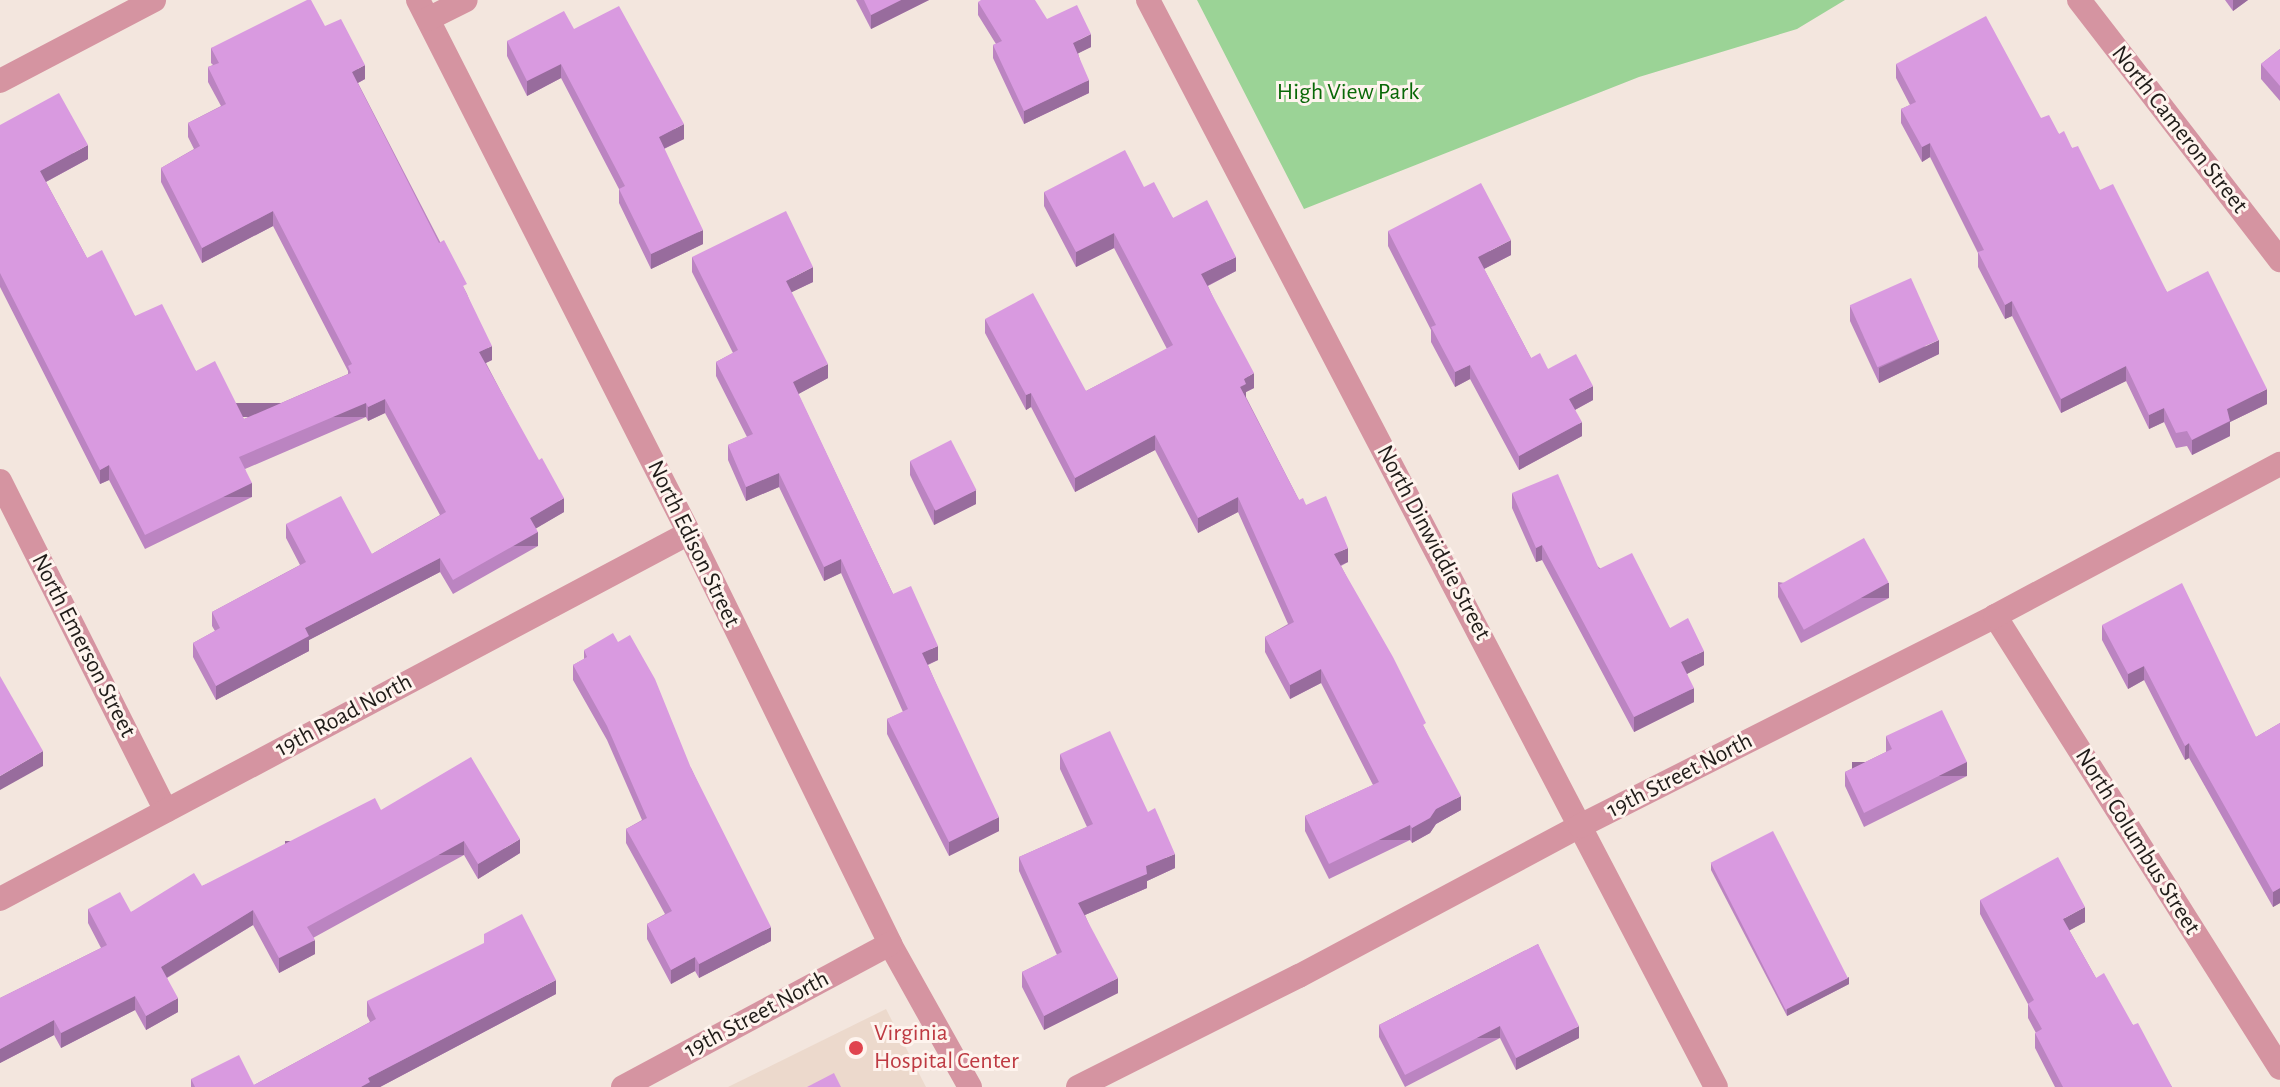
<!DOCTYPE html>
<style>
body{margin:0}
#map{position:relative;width:2280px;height:1087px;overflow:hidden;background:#f3e6de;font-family:"Alegreya Sans",sans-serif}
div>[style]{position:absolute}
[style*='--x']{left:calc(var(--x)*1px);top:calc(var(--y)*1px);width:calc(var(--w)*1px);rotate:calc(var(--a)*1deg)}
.built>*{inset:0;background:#ecd9cc}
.green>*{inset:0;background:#9bd396}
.minor>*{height:24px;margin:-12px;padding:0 12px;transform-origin:12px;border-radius:12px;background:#d594a1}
.wall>*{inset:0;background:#bb84c1}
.shaded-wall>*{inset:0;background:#986c9d;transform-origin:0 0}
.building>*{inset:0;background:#d99ae0;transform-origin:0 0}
.dots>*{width:22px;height:22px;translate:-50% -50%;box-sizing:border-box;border:4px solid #fef4ee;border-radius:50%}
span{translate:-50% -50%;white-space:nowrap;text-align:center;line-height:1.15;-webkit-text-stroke:6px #fef4ee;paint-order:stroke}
.park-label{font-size:24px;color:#096807}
.street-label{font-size:24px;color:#201c19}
.health-label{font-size:24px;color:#be3a42}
.left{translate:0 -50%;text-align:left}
</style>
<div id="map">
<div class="built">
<div style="clip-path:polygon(886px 1009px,926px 1087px,728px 1087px)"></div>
</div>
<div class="green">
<div style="clip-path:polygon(1197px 0,1845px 0,1797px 29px,1639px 77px,1304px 209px)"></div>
</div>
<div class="minor">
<div style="--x:418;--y:0;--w:598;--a:63.05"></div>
<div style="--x:689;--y:533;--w:458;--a:63.9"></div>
<div style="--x:890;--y:944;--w:164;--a:60.8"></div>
<div style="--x:1148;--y:0;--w:1226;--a:62.41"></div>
<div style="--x:2079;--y:0;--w:329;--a:52.3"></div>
<div style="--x:428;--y:19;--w:42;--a:-26.6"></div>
<div style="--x:0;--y:81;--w:174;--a:-27.7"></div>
<div style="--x:0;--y:481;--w:369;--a:63.3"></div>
<div style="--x:1995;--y:616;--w:534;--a:57.77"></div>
<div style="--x:0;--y:899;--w:780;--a:-27.98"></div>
<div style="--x:623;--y:1087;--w:303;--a:-28.2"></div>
<div style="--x:1078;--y:1087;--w:247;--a:-26.7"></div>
<div style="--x:1299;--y:976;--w:319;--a:-28.1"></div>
<div style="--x:1580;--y:826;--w:465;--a:-26.8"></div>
<div style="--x:1995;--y:616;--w:323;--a:-28.1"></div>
</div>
<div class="wall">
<div style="clip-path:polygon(856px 0,929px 0,871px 29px)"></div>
<div style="clip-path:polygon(2225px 0,2248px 0,2233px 11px)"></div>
<div style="clip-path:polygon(978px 2px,1047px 19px,1091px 47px,1078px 53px,1089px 93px,1024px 124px,993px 58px,993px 45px,996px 44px,978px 15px)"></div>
<div style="clip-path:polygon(325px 26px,365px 79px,358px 83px,467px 294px,492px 360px,486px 363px,564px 512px,536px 528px,538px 546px,453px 594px,440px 572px,309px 640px,309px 651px,216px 700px,193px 657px,193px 643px,215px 631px,212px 626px,212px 612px,300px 565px,286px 538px,286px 524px,372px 554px,440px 515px,385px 413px,368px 421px,366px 417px,245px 469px,252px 497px,145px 549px,109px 480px,100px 484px,0 287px,0 125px,88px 159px,46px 182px,87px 258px,135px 316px,196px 371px,244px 419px,348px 374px,348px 371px,273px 226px,202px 263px,161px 182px,161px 168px,194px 149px,188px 137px,188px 123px,221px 106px,208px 82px,208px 67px,213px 65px,211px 63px,211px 48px)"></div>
<div style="clip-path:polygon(574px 29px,684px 139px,664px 149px,703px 244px,651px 269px,619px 203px,619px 189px,561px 78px,527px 96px,507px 56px,507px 41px)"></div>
<div style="clip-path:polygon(2280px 49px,2280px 101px,2261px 79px,2261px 64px)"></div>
<div style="clip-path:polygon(1896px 64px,2041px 118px,2059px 134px,2072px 148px,2167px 292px,2267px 404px,2230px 422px,2230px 436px,2192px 455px,2187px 446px,2176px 448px,2164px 422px,2149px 429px,2126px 381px,2061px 413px,2012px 316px,2005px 319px,1978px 267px,1978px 253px,1930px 157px,1922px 162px,1901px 123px,1901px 109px,1910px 105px,1896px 78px)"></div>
<div style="clip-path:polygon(1144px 187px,1173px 218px,1236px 271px,1208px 286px,1254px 388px,1246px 392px,1246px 397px,1299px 500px,1306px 505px,1348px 562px,1341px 566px,1426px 731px,1461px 810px,1436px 824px,1430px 833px,1412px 843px,1410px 840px,1329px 879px,1305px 831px,1305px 816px,1373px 785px,1321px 683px,1290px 699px,1265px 652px,1265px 637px,1288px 624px,1238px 512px,1198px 533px,1155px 450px,1075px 492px,1031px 407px,1026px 410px,985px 333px,985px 319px,1086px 391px,1167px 349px,1114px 248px,1076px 267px,1044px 206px,1044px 192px)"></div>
<div style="clip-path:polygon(1388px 231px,1511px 255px,1484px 269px,1531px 358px,1548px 369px,1593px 400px,1575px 410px,1582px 436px,1519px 470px,1470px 379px,1455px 387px,1431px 342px,1431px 330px,1388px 246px)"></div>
<div style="clip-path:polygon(692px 257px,813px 282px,791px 292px,828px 378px,798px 394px,893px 594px,938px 660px,928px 665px,999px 831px,949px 856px,887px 734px,887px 719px,903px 712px,841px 573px,824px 581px,779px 487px,746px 501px,728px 460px,728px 445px,747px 437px,716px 376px,716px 362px,733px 353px,692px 272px)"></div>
<div style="clip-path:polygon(1850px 306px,1939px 354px,1879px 383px,1850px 321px)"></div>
<div style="clip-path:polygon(910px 461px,976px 504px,934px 525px,910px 475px)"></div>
<div style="clip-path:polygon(1512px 493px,1670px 628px,1704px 665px,1687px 674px,1694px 702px,1634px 732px,1542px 560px,1536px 562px,1512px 508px)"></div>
<div style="clip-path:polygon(1778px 582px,1889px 598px,1801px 643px,1778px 597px)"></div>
<div style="clip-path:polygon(2102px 625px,2256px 737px,2280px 723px,2280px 903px,2273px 907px,2189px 758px,2185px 760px,2144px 680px,2128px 689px,2102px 640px)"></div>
<div style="clip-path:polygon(584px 650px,691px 768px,771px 941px,699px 978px,695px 971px,671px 984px,647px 939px,647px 924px,665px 914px,626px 843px,626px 829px,642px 820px,607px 740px,573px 680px,573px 665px,584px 659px)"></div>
<div style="clip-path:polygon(1886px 736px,1967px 776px,1864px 827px,1845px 786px,1845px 772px,1886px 752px)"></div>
<div style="clip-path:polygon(1060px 754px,1175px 868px,1147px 881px,1147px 888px,1085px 915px,1118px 993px,1044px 1030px,1022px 987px,1022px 972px,1057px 955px,1019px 871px,1019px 857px,1087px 827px,1060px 769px)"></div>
<div style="clip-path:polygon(381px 810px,520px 853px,478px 879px,464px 855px,313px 938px,315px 954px,279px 973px,253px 925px,167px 978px,178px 1012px,146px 1030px,135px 1010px,61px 1048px,54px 1035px,0 1063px,0 998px,101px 948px,88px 923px,88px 909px,131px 912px,202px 886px)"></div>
<div style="clip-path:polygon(1711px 863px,1849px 984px,1787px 1016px,1711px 870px)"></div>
<div style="clip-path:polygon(1980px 900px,2085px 922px,2069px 930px,2096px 978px,2133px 1025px,2172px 1087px,2055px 1087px,2035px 1048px,2035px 1033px,2036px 1033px,2028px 1018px,2028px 1004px,1980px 914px)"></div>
<div style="clip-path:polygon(1538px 944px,1579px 1038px,1516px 1070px,1500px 1038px,1405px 1087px,1379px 1037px,1379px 1025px)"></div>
<div style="clip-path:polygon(556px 994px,380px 1087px,191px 1087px,191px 1079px,254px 1085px,370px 1022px,367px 1016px,367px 1001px)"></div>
</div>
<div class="shaded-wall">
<div style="clip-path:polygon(901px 0,929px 0,871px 29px,871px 15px)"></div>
<div style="clip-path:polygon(2233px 0,2248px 0,2233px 11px)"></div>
<div style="clip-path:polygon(1091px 34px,1091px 47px,1073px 56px,1073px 43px)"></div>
<div style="clip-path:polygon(561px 64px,561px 78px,527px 96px,527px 81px)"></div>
<div style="clip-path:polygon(365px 65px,365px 79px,352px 86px,352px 72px)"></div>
<div style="clip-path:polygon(1089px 80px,1089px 93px,1024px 124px,1024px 111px)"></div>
<div style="clip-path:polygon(684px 124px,684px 139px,659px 151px,659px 137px)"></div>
<div style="clip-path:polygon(1930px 143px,1930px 157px,1922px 162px,1922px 147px)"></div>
<div style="clip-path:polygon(88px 145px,88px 159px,40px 185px,40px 171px)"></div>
<div style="clip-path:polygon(273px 211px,273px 226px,202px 263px,202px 248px)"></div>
<div style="clip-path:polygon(703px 230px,703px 244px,651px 269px,651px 254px)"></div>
<div style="clip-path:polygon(1114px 233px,1114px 248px,1076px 267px,1076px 252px)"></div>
<div style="clip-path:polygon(1511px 240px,1511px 255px,1478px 272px,1478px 257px)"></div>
<div style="clip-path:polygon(1236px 257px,1236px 271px,1201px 289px,1201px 274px)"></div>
<div style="clip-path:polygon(813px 267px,813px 282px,786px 295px,786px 281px)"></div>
<div style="clip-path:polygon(2012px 301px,2012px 316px,2005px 319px,2005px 305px)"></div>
<div style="clip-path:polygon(1939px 340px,1939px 354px,1879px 383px,1879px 368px)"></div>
<div style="clip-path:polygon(492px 346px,492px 360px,479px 366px,479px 352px)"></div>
<div style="clip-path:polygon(828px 364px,828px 378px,793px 397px,793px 382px)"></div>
<div style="clip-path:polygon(1470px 365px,1470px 379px,1455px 387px,1455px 372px)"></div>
<div style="clip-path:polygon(2126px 366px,2126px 381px,2061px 413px,2061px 399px)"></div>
<div style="clip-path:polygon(1254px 373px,1254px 388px,1246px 392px,1246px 398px,1240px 387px,1244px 379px)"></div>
<div style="clip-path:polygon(1593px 386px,1593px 400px,1569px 413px,1569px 399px)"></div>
<div style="clip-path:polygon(2267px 389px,2267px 404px,2230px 422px,2230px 436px,2192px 455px,2192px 440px,2227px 409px)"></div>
<div style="clip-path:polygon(1031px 393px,1031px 407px,1026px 410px,1026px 395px)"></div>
<div style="clip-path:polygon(385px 399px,385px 413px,368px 421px,368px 407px)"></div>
<div style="left:366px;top:403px;width:14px;height:138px;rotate:90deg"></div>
<div style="clip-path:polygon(2164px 408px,2164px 422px,2149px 429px,2149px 415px)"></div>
<div style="clip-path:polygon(1582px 422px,1582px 436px,1519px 470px,1519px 456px)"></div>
<div style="clip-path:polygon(1155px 435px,1155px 450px,1075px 492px,1075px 478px)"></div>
<div style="clip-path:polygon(109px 465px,109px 480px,100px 484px,100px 470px)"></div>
<div style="clip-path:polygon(779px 473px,779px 487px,746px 501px,746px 487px)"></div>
<div style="left:252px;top:483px;width:14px;height:119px;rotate:90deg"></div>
<div style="clip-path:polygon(976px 490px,976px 504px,934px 525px,934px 510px)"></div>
<div style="clip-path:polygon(1238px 497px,1238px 512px,1198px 533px,1198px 518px)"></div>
<div style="clip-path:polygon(564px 498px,564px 512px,530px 532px,530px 518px)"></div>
<div style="left:538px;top:532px;width:14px;height:98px;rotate:90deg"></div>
<div style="clip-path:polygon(1542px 545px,1542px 560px,1536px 562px,1536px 548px)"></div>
<div style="clip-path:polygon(1348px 548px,1348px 562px,1334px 568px,1334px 554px)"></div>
<div style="clip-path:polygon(440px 558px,440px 572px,309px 640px,309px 651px,216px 700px,216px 686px,305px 628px)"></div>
<div style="clip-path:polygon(841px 559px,841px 573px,824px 581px,824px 567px)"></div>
<div style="left:1889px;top:583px;width:15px;height:99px;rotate:90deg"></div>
<div style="clip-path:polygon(938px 646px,938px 660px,922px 667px,922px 653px)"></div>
<div style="clip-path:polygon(1704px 651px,1704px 665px,1681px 677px,1681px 662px)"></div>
<div style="clip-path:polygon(2144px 666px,2144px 680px,2128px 689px,2128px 674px)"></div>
<div style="clip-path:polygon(1321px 669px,1321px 683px,1290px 699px,1290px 685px)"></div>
<div style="clip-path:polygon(1694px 688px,1694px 702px,1634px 732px,1634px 717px)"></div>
<div style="clip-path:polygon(2189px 743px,2189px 758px,2185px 760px,2185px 746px)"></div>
<div style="clip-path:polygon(43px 751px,43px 766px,0 790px,0 776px)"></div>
<div style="left:1967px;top:762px;width:14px;height:115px;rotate:90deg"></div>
<div style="clip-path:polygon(1461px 796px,1461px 810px,1436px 824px,1430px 833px,1412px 843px,1412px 828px,1436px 809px)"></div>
<div style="clip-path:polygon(999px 817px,999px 831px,949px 856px,949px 842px)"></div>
<div style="left:1410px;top:825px;width:15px;height:90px;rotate:90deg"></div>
<div style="clip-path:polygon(520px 839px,520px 853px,478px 879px,478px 864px)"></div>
<div style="left:464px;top:841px;width:14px;height:179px;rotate:90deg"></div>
<div style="clip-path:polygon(1175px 854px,1175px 868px,1147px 881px,1147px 888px,1078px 918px,1078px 903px,1146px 866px)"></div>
<div style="clip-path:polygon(2280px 888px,2280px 903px,2273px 907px,2273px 892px)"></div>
<div style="clip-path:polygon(2085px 907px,2085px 922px,2063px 934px,2063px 919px)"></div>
<div style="clip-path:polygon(253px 910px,253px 925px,161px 981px,161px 967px)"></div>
<div style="clip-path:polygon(771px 927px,771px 941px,699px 978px,699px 964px)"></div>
<div style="clip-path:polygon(315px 940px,315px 954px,279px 973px,279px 958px)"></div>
<div style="clip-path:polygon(695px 957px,695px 971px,671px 984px,671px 970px)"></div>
<div style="clip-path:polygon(1849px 977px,1849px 984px,1787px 1016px,1787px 1008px)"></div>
<div style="clip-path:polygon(1118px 978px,1118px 993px,1044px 1030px,1044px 1016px)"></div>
<div style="clip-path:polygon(556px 980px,556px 994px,380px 1087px,361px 1087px,368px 1078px)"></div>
<div style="clip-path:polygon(135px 996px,135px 1010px,61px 1048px,61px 1033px)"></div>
<div style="clip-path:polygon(178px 998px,178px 1012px,146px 1030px,146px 1016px)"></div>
<div style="clip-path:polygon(54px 1020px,54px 1035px,0 1063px,0 1049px)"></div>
<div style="left:1500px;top:1026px;width:12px;height:107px;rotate:90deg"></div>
<div style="clip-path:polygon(1579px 1026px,1579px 1038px,1516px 1070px,1516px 1058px)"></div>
</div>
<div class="building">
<div style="clip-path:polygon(307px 0,311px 0,325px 26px,341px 19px,365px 65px,352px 72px,439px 243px,444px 240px,467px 284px,463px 286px,492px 346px,479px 352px,539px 460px,542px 458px,564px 498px,530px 518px,538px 532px,453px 580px,440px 558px,305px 628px,309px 636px,216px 686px,193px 643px,220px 628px,212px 612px,306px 562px,286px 524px,341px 496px,372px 554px,446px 512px,385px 399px,368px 407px,366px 403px,239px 457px,252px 483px,145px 535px,109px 465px,100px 470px,0 273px,0 125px,59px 93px,88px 145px,40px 171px,87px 258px,102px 250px,135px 316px,162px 304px,196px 371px,215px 361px,244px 419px,351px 373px,348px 366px,352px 364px,273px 211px,202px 248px,161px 168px,200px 146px,188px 123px,226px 104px,208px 67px,219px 63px,211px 48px)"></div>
<div style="clip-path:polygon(864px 0,901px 0,871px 15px)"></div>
<div style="clip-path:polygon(981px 0,1035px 0,1047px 19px,1077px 5px,1091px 34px,1073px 43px,1089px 80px,1024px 111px,993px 45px,1002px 41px,978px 2px)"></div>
<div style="clip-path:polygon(619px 6px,684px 124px,659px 137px,703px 230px,651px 254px,619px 189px,625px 186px,561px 64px,527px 81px,507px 41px,564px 11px,574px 29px)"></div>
<div style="clip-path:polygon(1986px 16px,2041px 118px,2049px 115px,2059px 134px,2064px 131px,2072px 148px,2078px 146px,2100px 190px,2113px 184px,2167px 292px,2208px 271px,2267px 389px,2227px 409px,2230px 421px,2192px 440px,2187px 431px,2176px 433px,2164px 408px,2149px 415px,2126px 366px,2061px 399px,2012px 301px,2005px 305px,1978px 252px,1984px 250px,1930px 143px,1922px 147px,1901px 109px,1916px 102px,1896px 64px)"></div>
<div style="clip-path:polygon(2280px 49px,2280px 86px,2261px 64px)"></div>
<div style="clip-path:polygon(1125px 150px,1144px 187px,1154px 182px,1173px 218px,1207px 200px,1236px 257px,1201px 274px,1254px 373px,1244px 379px,1246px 384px,1240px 387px,1299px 500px,1303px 498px,1306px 505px,1326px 496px,1348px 548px,1334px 554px,1393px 657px,1426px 723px,1423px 725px,1461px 796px,1436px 809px,1430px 818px,1412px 828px,1410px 825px,1329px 864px,1305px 816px,1379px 782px,1321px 669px,1290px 685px,1265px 637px,1294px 622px,1238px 497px,1198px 518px,1155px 435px,1075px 478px,1031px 393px,1026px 395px,985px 319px,1033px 293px,1086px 391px,1173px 345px,1114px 233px,1076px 252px,1044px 192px)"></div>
<div style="clip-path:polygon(1481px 183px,1511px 240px,1478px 257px,1531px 358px,1540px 353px,1548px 369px,1576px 354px,1593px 386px,1569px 399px,1582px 422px,1519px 456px,1470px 365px,1455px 372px,1431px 327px,1436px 325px,1388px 231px)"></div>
<div style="clip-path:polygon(786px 211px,813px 267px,786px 281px,828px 364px,793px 382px,893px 594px,911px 586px,938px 646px,922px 653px,999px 817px,949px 842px,887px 719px,908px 709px,841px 559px,824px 567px,779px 473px,746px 487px,728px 445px,753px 434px,716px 362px,738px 350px,692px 257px)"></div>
<div style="left:1911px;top:278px;width:68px;height:67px;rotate:66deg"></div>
<div style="left:951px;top:440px;width:56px;height:46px;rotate:63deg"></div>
<div style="clip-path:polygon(1558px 474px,1599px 569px,1632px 553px,1670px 628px,1688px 618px,1704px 651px,1681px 662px,1694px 688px,1634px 717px,1542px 545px,1536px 548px,1512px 493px)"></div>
<div style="left:1864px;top:538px;width:51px;height:97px;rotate:61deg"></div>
<div style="clip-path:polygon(2182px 583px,2256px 737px,2280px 723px,2280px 888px,2273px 892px,2189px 743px,2185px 746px,2144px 666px,2128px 674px,2102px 625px)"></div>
<div style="clip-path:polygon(613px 633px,618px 642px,630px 635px,655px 679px,691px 768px,771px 927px,699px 964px,695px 957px,671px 970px,647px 924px,672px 911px,626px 829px,647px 818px,607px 726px,573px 665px,587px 657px,584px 650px)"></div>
<div style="clip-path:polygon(0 676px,43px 751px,0 776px)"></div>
<div style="clip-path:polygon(1942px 710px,1967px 762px,1864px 813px,1845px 772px,1892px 749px,1886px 736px)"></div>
<div style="clip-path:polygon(1110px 731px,1148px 812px,1155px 808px,1175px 854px,1146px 866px,1147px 874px,1078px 903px,1118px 978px,1044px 1016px,1022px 972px,1062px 952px,1019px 857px,1093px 824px,1060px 754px)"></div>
<div style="clip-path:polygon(471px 757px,520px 839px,478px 864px,464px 841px,307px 927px,315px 940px,279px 958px,253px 910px,161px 967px,178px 998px,146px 1016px,135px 996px,61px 1033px,54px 1020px,0 1049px,0 998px,107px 945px,88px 909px,120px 892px,131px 912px,194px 873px,202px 886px,375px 798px,381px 810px)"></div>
<div style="left:1773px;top:831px;width:165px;height:70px;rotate:63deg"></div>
<div style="clip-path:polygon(2058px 857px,2085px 907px,2063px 919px,2096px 978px,2104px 973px,2133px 1025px,2138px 1023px,2172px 1087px,2063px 1087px,2035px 1033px,2042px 1029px,2028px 1004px,2034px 1000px,1980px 900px)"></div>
<div style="clip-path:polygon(522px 914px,556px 980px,368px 1078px,370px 1082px,361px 1087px,195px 1087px,191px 1079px,239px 1055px,254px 1085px,376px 1019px,367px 1001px,484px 943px,484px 934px)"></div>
<div style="clip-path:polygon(1538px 944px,1579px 1026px,1516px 1058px,1500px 1026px,1405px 1075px,1379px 1025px)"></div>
<div style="clip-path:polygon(834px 1073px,841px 1087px,807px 1087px)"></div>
</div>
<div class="dots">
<div style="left:856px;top:1048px;background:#e0444e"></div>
</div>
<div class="park-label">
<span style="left:1348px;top:93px">High View Park</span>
</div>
<div class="street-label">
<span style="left:2179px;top:130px;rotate:52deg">North Cameron Street</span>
<span style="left:1433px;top:543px;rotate:62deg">North Dinwiddie Street</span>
<span style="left:693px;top:544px;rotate:64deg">North Edison Street</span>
<span style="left:83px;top:646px;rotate:63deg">North Emerson Street</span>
<span style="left:344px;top:716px;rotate:-28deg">19th Road North</span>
<span style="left:1680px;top:776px;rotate:-27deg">19th Street North</span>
<span style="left:2137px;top:842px;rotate:58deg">North Columbus Street</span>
<span style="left:757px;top:1015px;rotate:-28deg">19th Street North</span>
</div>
<div class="health-label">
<span class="left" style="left:874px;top:1048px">Virginia<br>Hospital Center</span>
</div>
</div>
